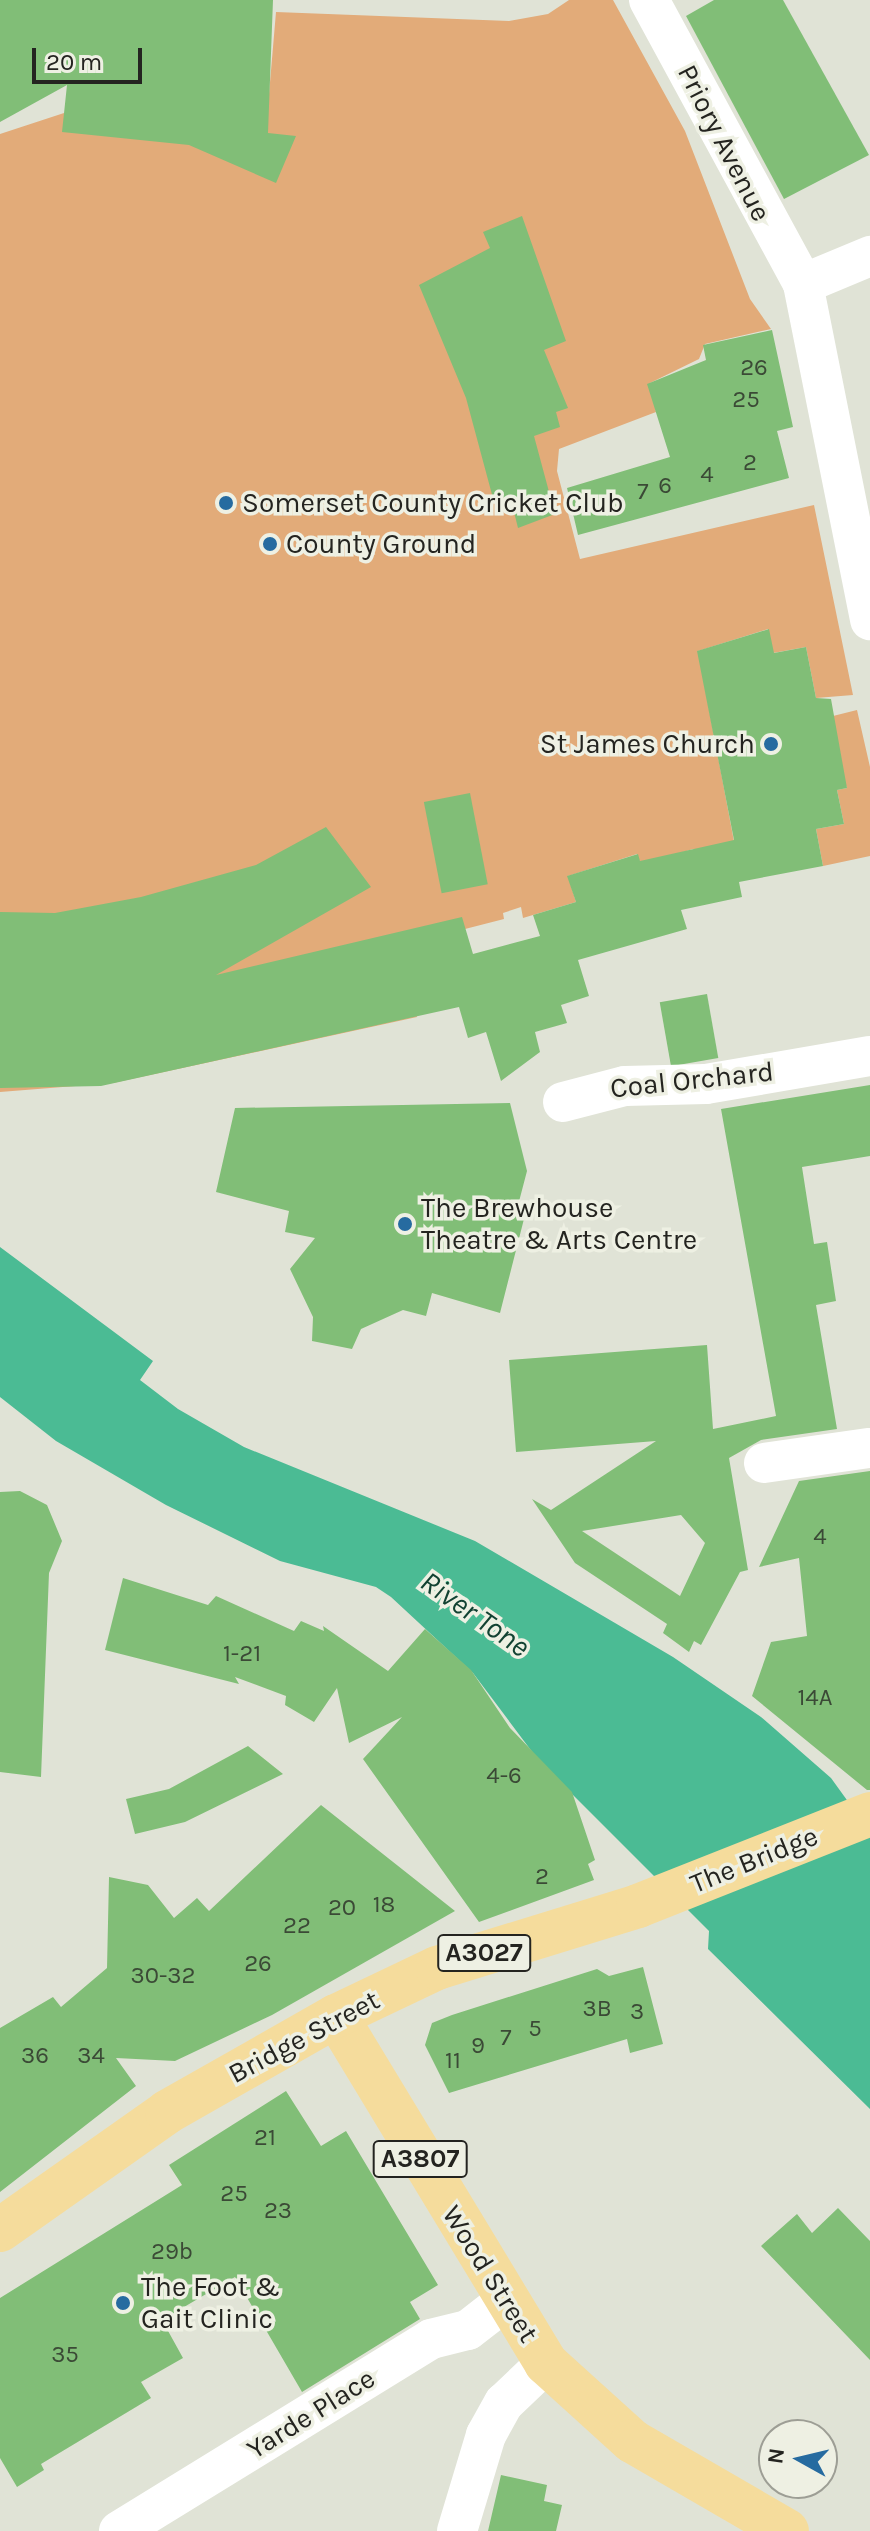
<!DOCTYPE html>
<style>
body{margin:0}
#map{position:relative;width:870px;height:2531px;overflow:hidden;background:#e0e3d6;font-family:Karla,sans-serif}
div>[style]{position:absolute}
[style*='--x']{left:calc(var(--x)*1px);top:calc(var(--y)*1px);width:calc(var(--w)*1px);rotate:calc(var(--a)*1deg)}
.green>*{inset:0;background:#e2ab79}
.water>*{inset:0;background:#4bbb94}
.building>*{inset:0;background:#81be77;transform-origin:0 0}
.minor>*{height:40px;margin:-20px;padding:0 20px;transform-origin:20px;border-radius:20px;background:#fff}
.primary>*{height:44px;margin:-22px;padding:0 22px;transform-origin:22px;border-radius:22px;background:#f5dc9c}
.dots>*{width:22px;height:22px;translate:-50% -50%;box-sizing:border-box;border:4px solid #eef0e3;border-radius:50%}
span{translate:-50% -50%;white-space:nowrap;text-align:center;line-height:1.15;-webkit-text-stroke:7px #eef0e3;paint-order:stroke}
.number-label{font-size:24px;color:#3b4a36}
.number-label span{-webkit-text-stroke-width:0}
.shield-label span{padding:2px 6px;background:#eef0e3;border:2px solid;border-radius:6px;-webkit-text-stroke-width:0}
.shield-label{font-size:26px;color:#242420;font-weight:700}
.street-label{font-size:28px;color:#242420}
.poi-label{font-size:28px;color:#242420}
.left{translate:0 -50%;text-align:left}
.right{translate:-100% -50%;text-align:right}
.water-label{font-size:30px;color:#124232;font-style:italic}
.north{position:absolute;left:758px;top:2419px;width:80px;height:80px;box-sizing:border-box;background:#eef0e3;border:2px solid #9d9e95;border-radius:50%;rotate:278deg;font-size:22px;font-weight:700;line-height:32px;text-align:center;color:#242420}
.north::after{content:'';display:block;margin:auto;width:28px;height:36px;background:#266ba0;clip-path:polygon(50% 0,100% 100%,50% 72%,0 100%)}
.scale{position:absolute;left:32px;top:48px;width:110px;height:36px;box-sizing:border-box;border:4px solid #242420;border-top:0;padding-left:10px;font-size:24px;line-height:28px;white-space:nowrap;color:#242420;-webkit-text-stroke:6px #eef0e3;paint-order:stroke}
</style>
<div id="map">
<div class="green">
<div style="clip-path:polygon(569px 0,613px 0,685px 131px,750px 299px,771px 329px,705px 344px,699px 359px,650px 383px,656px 412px,559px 449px,557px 471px,580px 559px,814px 505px,853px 695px,816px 698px,806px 647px,773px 653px,768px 629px,698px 651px,736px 852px,693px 849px,641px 865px,637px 854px,568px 876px,576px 902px,523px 918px,521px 907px,503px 913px,504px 919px,465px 929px,407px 961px,417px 1017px,113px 1083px,0 1092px,0 134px,64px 113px,269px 94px,276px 12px,509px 21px,548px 14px)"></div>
<div style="clip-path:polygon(857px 710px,870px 767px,870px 856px,823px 866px,816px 829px,844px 824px,837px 790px,847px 788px,821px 719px)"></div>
</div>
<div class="water">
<div style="clip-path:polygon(0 1247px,153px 1361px,140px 1380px,178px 1409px,244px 1447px,475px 1541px,673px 1657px,761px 1717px,831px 1778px,870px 1832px,870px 2109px,708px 1949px,709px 1931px,539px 1761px,473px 1673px,391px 1597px,376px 1587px,280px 1561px,166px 1505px,56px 1441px,0 1397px)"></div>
</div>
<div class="building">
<div style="clip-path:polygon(0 0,273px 0,268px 133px,296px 136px,276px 183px,189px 145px,62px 132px,67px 85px,0 122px)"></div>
<div style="clip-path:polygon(714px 0,783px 0,869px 155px,784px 199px,686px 16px)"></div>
<div style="clip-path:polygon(522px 216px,566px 341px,544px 350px,568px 408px,556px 412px,560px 427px,534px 436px,555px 514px,518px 528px,510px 496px,494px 502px,466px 398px,419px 285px,490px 248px,483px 232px)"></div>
<div style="clip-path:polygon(772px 330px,793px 427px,777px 431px,789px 478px,578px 535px,567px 488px,670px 457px,647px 384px,706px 360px,703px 345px)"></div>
<div style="clip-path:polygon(769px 629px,774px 653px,806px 647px,816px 698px,831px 699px,847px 788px,837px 790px,844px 824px,816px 829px,823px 866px,739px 882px,742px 897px,681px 910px,687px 929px,578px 960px,589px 996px,561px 1005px,567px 1023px,535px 1032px,540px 1052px,501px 1081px,486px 1032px,468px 1038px,459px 1007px,101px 1086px,0 1088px,0 912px,55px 913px,141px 897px,256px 865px,326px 827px,371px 887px,216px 975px,462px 917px,473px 954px,540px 936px,533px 915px,576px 902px,567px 876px,638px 854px,640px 861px,734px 840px,697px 651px)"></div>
<div style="left:470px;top:793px;width:93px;height:47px;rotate:79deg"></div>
<div style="left:707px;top:994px;width:65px;height:48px;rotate:80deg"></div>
<div style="clip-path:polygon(evenodd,870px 1085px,870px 1156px,802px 1167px,814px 1244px,827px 1242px,836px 1301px,816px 1305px,837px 1429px,761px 1440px,729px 1458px,748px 1570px,740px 1572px,701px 1645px,694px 1641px,689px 1652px,663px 1633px,667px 1624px,575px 1563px,532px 1499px,551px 1510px,656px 1441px,516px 1452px,509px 1360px,707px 1345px,713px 1429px,776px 1416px,721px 1109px,870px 1085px,681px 1515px,705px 1543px,680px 1596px,582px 1531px,681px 1515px)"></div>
<div style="clip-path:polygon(510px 1103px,527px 1171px,516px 1213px,525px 1215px,500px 1313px,432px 1293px,426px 1316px,403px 1310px,361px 1329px,352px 1349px,312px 1341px,313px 1317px,290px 1269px,315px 1238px,285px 1232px,289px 1211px,216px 1192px,235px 1108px)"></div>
<div style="clip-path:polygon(870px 1471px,870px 1790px,867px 1790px,752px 1696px,771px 1642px,807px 1636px,799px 1558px,759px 1567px,799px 1481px)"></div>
<div style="clip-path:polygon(20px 1491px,47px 1505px,62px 1541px,49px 1573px,41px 1777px,0 1772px,0 1492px)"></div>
<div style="clip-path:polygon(123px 1578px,208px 1605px,216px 1596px,294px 1631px,301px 1621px,324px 1631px,323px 1626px,388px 1671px,425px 1629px,471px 1670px,510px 1728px,572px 1792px,595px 1860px,588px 1864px,594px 1880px,479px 1922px,363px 1759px,402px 1717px,349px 1743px,337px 1688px,314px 1722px,285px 1705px,286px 1696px,235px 1677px,239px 1684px,105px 1650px)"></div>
<div style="clip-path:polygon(248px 1746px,283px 1774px,185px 1822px,135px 1834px,126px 1799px,169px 1789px)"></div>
<div style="clip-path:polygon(321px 1805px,455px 1911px,272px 2015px,175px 2061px,116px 2058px,136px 2086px,0 2192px,0 2028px,53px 1997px,61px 2007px,107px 1968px,109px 1877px,148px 1885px,174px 1918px,197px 1898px,209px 1911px)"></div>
<div style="clip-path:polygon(643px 1967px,663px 2044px,630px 2053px,627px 2039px,449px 2093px,425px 2045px,432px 2023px,452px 2015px,597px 1969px,609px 1976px)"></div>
<div style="clip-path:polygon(286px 2091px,321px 2146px,346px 2131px,438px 2285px,410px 2302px,420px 2319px,302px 2392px,235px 2277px,162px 2320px,183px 2358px,141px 2382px,151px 2398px,41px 2464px,44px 2470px,17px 2487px,0 2458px,0 2298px,182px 2185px,169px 2165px)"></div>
<div style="clip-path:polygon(838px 2208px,870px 2241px,870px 2360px,761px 2246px,797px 2214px,812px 2233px)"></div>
<div style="clip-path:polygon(501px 2475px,547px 2485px,544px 2501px,562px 2505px,556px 2531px,488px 2531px)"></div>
</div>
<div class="minor">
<div style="--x:649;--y:0;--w:323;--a:61.5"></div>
<div style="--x:803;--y:284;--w:343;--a:78.7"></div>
<div style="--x:803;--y:284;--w:73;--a:-22.7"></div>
<div style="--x:563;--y:1102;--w:64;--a:-14.5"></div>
<div style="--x:625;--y:1086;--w:81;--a:-1.4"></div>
<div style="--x:706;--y:1084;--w:166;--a:-9.7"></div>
<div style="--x:764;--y:1463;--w:107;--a:-8.1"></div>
<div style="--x:119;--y:2531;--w:366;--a:-31.6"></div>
<div style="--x:431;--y:2339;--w:38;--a:-14"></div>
<div style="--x:468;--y:2330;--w:46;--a:-37.9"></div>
<div style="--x:457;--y:2531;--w:100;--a:-73.2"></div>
<div style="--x:486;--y:2435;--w:37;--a:-61"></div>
<div style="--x:504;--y:2403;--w:58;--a:-43.6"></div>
</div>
<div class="primary">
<div style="--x:336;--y:2016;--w:406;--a:58.8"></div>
<div style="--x:546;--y:2363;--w:116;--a:42.2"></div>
<div style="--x:632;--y:2441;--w:179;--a:30.1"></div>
<div style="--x:0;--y:2230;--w:204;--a:-35.2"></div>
<div style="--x:167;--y:2112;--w:194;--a:-29.6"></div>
<div style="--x:336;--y:2016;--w:112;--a:-25.4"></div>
<div style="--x:437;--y:1968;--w:210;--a:-17.1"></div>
<div style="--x:638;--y:1906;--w:250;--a:-21.6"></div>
</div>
<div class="dots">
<div style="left:226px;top:503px;background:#266ba0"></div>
<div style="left:270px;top:544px;background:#266ba0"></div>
<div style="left:771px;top:744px;background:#266ba0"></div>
<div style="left:405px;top:1224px;background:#266ba0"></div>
<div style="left:123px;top:2303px;background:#266ba0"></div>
</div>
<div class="number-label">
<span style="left:754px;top:368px">26</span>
<span style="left:746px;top:400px">25</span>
<span style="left:750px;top:463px">2</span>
<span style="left:707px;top:475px">4</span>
<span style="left:665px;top:486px">6</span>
<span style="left:643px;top:492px">7</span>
<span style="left:820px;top:1537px">4</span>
<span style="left:242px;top:1654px">1-21</span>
<span style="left:815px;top:1698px">14A</span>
<span style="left:504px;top:1776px">4-6</span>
<span style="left:542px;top:1877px">2</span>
<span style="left:384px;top:1905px">18</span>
<span style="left:342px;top:1908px">20</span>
<span style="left:297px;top:1926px">22</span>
<span style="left:258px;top:1964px">26</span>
<span style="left:163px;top:1976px">30-32</span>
<span style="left:597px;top:2009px">3B</span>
<span style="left:637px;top:2012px">3</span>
<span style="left:535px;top:2029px">5</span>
<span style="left:506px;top:2038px">7</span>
<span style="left:478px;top:2046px">9</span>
<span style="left:35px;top:2056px">36</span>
<span style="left:91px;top:2056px">34</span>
<span style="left:453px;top:2061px">11</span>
<span style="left:265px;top:2138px">21</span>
<span style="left:234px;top:2194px">25</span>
<span style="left:278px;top:2211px">23</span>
<span style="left:172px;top:2252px">29b</span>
<span style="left:65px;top:2355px">35</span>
</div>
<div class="shield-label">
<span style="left:484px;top:1953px">A3027</span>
<span style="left:420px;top:2159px">A3807</span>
</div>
<div class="street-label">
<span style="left:724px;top:143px;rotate:63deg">Priory Avenue</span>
<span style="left:692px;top:1080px;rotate:-6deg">Coal Orchard</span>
<span style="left:754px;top:1860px;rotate:-22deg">The Bridge</span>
<span style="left:304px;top:2037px;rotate:-28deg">Bridge Street</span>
<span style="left:490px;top:2274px;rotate:58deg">Wood Street</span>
<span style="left:311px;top:2414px;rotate:-32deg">Yarde Place</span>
</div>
<div class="poi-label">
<span class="left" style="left:242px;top:503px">Somerset County Cricket Club</span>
<span class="left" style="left:286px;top:544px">County Ground</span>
<span class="right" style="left:755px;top:744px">St James Church</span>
<span class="left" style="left:421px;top:1224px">The Brewhouse<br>Theatre &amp; Arts Centre</span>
<span class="left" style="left:141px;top:2303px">The Foot &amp;<br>Gait Clinic</span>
</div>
<div class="water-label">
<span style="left:475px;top:1614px;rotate:35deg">River Tone</span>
</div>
<div class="north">N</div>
<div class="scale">20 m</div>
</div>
